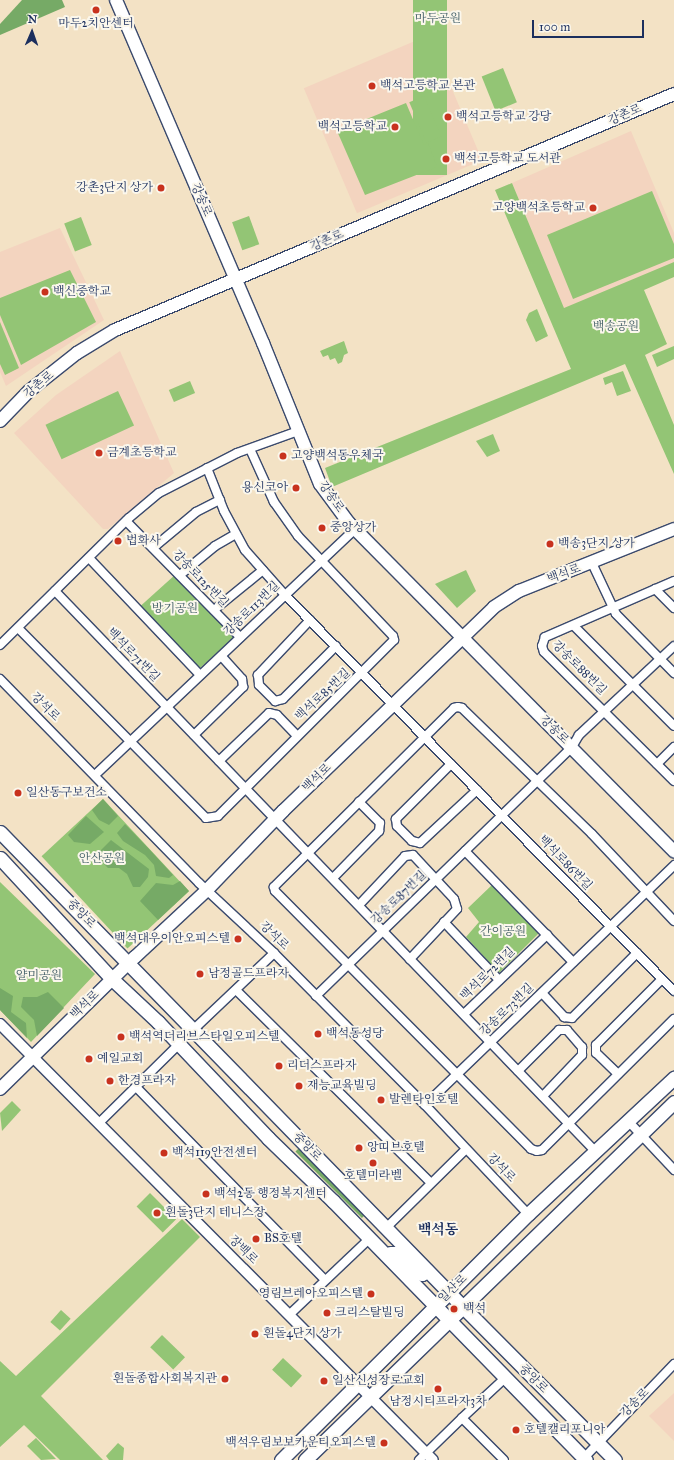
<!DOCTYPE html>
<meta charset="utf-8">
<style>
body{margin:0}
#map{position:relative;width:674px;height:1460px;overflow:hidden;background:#f3e2c5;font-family:"IM FELL Great Primer","Noto Serif KR",serif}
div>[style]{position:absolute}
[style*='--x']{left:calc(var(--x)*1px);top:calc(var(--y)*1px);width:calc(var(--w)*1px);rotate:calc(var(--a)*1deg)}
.built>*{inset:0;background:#f3d4bf;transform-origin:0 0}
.green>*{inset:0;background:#93c575;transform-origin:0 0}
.forest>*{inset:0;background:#76aa66;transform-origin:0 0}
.roads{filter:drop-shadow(1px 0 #3b4a6d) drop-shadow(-1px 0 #3b4a6d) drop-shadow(0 1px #3b4a6d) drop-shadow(0 -1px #3b4a6d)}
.minor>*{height:8px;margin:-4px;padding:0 4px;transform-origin:4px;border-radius:4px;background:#fff}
.tertiary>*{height:10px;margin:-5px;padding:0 5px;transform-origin:5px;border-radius:5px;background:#fff}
.secondary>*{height:12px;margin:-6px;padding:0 6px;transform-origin:6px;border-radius:6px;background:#fff}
.primary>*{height:13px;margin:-6.5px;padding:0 6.5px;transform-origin:6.5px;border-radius:6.5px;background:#fff}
.dots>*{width:11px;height:11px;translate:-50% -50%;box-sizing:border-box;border:2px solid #fbf7ec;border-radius:50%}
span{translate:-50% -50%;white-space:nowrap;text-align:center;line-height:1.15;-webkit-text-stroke:4px #fbf7ec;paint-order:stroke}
.park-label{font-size:12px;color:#3f5c65}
.poi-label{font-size:12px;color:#1b2f5e}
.left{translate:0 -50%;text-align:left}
.right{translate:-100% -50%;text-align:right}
.street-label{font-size:12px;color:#1b2f5e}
.quarter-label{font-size:14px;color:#1b2f5e;font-weight:700}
.north{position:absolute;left:12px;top:12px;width:40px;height:40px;-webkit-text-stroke:3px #fbf7ec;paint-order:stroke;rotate:2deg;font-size:11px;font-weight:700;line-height:16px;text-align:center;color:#1b2f5e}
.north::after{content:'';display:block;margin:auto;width:14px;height:18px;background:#1b2f5e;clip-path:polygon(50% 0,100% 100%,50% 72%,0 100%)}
.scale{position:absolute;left:532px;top:20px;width:112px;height:18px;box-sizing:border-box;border:2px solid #1b2f5e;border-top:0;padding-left:5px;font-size:12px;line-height:14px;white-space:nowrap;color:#1b2f5e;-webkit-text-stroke:3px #fbf7ec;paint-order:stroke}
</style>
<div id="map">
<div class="built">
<div style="left:429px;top:35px;width:136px;height:136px;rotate:67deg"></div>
<div style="clip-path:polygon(631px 131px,674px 233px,674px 263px,564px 309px,512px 183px)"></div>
<div style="clip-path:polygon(60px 228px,104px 320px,6px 386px,0 372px,0 252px)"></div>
<div style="clip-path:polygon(120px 351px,174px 473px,108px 529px,103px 529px,14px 433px,56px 395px)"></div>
<div style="clip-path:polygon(674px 1393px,674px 1441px,649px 1416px)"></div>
</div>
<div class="green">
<div style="left:413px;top:0;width:34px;height:175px"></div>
<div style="left:503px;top:68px;width:37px;height:23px;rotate:68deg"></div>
<div style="left:424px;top:96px;width:44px;height:16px;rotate:67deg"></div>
<div style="clip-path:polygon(406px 103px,424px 145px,428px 143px,437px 167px,365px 195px,337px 131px)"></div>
<div style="clip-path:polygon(512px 183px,564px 308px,674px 262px,674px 277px,644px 290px,667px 344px,645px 355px,674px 425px,674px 474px,625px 364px,332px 487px,325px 468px,571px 369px,495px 190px)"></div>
<div style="clip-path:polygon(652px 191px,674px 244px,674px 258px,573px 299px,547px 235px)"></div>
<div style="left:249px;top:216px;width:30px;height:18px;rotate:70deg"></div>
<div style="left:81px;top:217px;width:30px;height:18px;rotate:69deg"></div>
<div style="clip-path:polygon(70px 270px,96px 322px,21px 365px,0 315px,0 298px)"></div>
<div style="clip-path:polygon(537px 309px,548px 336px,536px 342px,526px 320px,529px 313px)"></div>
<div style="clip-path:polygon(0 322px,19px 368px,5px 375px,0 364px)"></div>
<div style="clip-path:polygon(344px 341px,348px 353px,344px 355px,342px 362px,338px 364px,335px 358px,330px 360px,328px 355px,323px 357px,320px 351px)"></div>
<div style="clip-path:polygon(674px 346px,674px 359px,657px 367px,652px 355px)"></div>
<div style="clip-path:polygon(623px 371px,631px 391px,617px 396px,612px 382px,605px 385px,603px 378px)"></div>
<div style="left:190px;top:381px;width:13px;height:23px;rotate:67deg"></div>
<div style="left:118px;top:391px;width:38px;height:80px;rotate:65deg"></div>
<div style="clip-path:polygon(493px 434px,500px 451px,487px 457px,476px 441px)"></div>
<div style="clip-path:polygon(466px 570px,476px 591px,457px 608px,435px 584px)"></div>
<div style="left:176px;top:574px;width:86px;height:50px;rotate:48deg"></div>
<div style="left:103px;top:799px;width:126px;height:84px;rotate:47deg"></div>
<div style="clip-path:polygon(0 882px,95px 974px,31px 1042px,0 1010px)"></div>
<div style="clip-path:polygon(493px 884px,539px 933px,499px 973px,466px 937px,479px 922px,468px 908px)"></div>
<div style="clip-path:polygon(12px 1101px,21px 1110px,2px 1131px,0 1113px)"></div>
<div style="left:150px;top:1193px;width:37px;height:19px;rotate:45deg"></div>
<div style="clip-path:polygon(182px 1219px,200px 1237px,41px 1396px,103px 1460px,60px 1460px,24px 1425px,0 1447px,0 1361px,16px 1376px)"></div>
<div style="left:61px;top:1310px;width:13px;height:16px;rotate:42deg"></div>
<div style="left:162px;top:1335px;width:32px;height:17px;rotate:44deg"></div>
<div style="left:283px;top:1358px;width:26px;height:16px;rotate:43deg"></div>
<div style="clip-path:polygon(36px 1438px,56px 1459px,41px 1460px,27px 1446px)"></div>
<div style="clip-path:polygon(118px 1443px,124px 1448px,123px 1460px,109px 1460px,106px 1456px)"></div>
</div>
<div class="forest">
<div style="clip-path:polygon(22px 0,62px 0,65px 7px,0 35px,0 24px)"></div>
<div style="clip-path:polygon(103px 799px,118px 816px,109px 825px,99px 820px,92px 810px)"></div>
<div style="clip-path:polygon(86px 816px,104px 832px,90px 844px,74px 842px,68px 835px)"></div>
<div style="clip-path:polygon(125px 824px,150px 850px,173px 875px,169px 878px,156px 876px,154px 865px,145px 855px,123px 841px,117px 833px)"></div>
<div style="clip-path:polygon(111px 840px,149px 869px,148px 877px,140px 887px,133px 887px,127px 874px,119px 868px,108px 868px,102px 862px,98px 853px)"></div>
<div style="clip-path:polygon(180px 881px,189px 891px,158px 920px,140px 901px,156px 883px,173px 885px)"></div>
<div style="clip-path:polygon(0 988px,13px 996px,11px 1012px,26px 1023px,27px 1038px,0 1010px)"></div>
<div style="clip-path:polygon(48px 992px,64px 1008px,37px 1036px,34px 1020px,21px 1007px,23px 997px,37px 997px)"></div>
<div style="left:299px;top:1148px;width:94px;height:5px;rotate:45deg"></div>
</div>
<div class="roads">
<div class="minor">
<div style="--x:207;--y:468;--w:46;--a:68.4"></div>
<div style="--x:224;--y:511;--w:44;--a:61.7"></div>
<div style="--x:245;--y:550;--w:60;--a:48.4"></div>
<div style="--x:285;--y:595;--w:555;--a:45.51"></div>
<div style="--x:126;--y:521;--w:163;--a:45.5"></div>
<div style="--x:153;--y:548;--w:56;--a:-39.9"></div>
<div style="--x:196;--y:512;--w:27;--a:-27"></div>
<div style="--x:89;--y:558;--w:161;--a:46.5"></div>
<div style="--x:592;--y:563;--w:56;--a:64.8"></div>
<div style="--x:616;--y:614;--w:83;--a:45.5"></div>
<div style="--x:180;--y:575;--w:45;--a:-39.6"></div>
<div style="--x:215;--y:546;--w:24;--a:-30"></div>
<div style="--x:674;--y:581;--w:141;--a:156.5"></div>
<div style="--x:545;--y:637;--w:9;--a:108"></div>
<div style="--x:542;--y:646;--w:6;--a:72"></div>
<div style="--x:544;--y:652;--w:183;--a:44.8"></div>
<div style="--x:655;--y:589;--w:27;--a:45"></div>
<div style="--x:55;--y:591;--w:779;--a:46.04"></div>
<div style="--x:214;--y:610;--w:63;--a:-39.2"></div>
<div style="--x:310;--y:620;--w:76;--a:133.4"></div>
<div style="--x:258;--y:675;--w:10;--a:84"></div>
<div style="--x:259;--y:685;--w:23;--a:45"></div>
<div style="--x:275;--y:701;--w:8;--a:-14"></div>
<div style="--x:283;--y:699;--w:75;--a:-45"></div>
<div style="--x:574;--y:626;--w:141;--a:45"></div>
<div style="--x:18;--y:628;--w:267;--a:45.3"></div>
<div style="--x:206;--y:818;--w:12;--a:-9"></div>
<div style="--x:218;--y:816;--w:249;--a:-45"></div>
<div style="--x:394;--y:640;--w:4;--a:-104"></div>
<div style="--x:393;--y:636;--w:138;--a:-133.5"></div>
<div style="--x:298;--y:536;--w:42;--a:-125.2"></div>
<div style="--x:274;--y:502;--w:58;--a:-114.4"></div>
<div style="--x:0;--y:645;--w:181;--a:-44.6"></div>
<div style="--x:129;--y:518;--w:39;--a:-40"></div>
<div style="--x:159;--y:493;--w:88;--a:-27.1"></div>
<div style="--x:237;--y:453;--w:65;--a:-19.8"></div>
<div style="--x:0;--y:679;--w:285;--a:45.7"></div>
<div style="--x:199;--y:883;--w:103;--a:43"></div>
<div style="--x:274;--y:953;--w:214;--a:45.2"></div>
<div style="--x:425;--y:1105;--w:150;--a:46.6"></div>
<div style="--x:194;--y:735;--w:69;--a:-44.4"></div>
<div style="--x:243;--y:687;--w:8;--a:-97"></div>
<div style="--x:242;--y:679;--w:31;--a:-132"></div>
<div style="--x:219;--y:761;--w:69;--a:-43.8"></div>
<div style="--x:269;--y:713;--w:8;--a:14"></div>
<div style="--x:277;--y:715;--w:29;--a:46"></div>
<div style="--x:451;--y:764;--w:78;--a:135"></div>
<div style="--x:396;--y:819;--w:7;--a:82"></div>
<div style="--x:397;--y:826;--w:21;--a:45"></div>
<div style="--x:412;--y:841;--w:8;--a:14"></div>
<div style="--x:420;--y:843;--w:78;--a:-42.9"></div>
<div style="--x:657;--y:764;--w:24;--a:-45"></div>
<div style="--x:95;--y:775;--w:358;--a:-43.4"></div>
<div style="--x:465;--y:851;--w:155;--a:45.8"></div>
<div style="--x:333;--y:878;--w:66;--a:-45.6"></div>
<div style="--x:379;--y:831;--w:8;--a:-83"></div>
<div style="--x:380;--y:823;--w:30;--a:-135"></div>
<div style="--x:359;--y:905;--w:67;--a:-46.8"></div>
<div style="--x:405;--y:856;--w:8;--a:-7"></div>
<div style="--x:413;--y:855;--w:60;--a:47"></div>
<div style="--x:454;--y:899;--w:10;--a:73"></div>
<div style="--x:457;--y:909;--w:69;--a:133.2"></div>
<div style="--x:674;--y:921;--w:120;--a:-133.3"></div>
<div style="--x:592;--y:834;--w:181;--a:-135.9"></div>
<div style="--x:462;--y:708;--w:4;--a:-166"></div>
<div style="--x:458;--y:707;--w:4;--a:166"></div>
<div style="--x:454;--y:708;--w:254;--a:135.2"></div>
<div style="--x:274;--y:887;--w:4;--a:76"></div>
<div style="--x:275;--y:891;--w:363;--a:45.2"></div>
<div style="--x:531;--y:1149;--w:6;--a:18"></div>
<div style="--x:537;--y:1151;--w:5;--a:-11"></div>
<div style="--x:542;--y:1150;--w:186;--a:-44.8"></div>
<div style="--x:444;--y:922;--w:80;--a:46.5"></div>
<div style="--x:236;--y:990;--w:274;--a:44.7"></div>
<div style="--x:542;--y:993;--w:33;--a:47"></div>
<div style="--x:564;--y:1017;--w:8;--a:7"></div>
<div style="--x:572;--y:1018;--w:92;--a:-45"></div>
<div style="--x:316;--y:996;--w:357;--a:-44.2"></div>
<div style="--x:572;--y:747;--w:14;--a:-60"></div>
<div style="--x:579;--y:735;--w:130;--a:-43.1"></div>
<div style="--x:464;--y:1014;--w:115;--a:-43.6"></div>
<div style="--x:193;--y:1030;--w:112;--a:-43.5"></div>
<div style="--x:518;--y:1071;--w:58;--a:-45"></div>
<div style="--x:559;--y:1030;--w:8;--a:0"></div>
<div style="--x:567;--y:1030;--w:23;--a:49"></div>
<div style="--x:582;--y:1047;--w:8;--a:90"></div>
<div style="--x:582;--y:1055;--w:57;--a:133.6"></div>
<div style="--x:618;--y:1074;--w:30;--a:-136"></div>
<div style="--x:596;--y:1053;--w:8;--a:-90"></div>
<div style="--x:596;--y:1045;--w:93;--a:-45"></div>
<div style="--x:137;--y:1088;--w:267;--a:45.6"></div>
<div style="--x:425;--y:1105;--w:346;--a:-43.9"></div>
<div style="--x:629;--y:1122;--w:66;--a:46.8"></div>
<div style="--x:99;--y:1123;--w:112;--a:-44.6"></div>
<div style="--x:386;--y:1228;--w:112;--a:-44.6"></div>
<div style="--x:289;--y:1315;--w:112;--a:-43.5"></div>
<div style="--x:462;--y:1418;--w:59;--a:-42.9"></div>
<div style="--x:419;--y:1460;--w:60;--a:-44.3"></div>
<div style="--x:462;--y:1418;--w:59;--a:45"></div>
<div style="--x:582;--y:1460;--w:133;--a:-46.2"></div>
</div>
<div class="tertiary">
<div style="--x:0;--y:1024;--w:614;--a:45.2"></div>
</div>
<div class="secondary">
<div style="--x:116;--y:0;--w:373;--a:66.8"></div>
<div style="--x:263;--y:343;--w:152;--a:68"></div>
<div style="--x:320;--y:484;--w:49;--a:53.4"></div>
<div style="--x:349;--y:523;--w:462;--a:45.3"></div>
<div style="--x:0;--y:421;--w:42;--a:-46"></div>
<div style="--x:29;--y:391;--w:61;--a:-38.4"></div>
<div style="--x:77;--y:353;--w:44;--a:-31.2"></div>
<div style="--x:115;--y:330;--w:607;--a:-22.89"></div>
<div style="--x:0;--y:1089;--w:189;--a:-44.4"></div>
<div style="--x:135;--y:957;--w:98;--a:-42.9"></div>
<div style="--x:207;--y:890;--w:110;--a:-46.1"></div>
<div style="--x:283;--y:811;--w:293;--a:-44"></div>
<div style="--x:494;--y:607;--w:30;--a:-33"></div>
<div style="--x:519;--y:591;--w:167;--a:-21.8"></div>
</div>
<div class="primary">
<div style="--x:0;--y:832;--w:665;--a:45.73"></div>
<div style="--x:464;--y:1308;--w:214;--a:45.2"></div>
<div style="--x:0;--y:858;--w:165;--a:47.2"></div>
<div style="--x:112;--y:979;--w:63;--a:43.1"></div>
<div style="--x:158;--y:1022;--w:160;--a:46.5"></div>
<div style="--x:268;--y:1138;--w:91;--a:44.1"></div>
<div style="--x:333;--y:1201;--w:362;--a:45.7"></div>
<div style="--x:390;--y:1253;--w:5;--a:0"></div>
<div style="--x:395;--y:1253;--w:29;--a:44"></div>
<div style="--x:416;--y:1273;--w:6;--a:9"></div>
<div style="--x:422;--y:1274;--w:6;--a:-39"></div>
<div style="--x:281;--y:1460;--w:349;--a:-44.9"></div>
<div style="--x:528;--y:1214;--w:200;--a:-43"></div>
<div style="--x:305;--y:1460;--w:514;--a:-44.13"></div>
</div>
</div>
<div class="dots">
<div style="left:96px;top:10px;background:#c8321e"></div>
<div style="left:372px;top:86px;background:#c8321e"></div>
<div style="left:448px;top:117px;background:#c8321e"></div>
<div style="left:395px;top:127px;background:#c8321e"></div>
<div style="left:446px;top:159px;background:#c8321e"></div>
<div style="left:161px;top:188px;background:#c8321e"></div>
<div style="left:593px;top:208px;background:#c8321e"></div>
<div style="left:45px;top:292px;background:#c8321e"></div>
<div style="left:99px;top:453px;background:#c8321e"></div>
<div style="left:283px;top:456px;background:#c8321e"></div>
<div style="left:296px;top:488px;background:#c8321e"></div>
<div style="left:322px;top:528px;background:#c8321e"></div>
<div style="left:118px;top:541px;background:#c8321e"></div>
<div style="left:550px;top:544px;background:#c8321e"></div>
<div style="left:18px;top:793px;background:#c8321e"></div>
<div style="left:238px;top:939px;background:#c8321e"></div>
<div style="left:200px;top:974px;background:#c8321e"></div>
<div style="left:318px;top:1034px;background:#c8321e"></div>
<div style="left:121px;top:1037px;background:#c8321e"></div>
<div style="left:89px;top:1059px;background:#c8321e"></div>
<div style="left:279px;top:1066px;background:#c8321e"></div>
<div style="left:110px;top:1081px;background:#c8321e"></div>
<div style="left:299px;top:1086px;background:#c8321e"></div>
<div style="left:381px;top:1100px;background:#c8321e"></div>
<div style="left:359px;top:1148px;background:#c8321e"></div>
<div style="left:164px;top:1153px;background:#c8321e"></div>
<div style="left:373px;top:1163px;background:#c8321e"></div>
<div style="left:206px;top:1194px;background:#c8321e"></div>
<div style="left:157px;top:1213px;background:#c8321e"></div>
<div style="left:256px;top:1239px;background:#c8321e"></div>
<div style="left:371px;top:1294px;background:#c8321e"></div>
<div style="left:454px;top:1309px;background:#c8321e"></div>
<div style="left:327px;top:1313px;background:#c8321e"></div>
<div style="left:255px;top:1334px;background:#c8321e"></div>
<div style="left:225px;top:1379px;background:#c8321e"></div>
<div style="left:324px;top:1381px;background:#c8321e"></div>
<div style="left:438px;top:1389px;background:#c8321e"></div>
<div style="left:516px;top:1430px;background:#c8321e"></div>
<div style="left:384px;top:1443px;background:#c8321e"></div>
</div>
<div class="park-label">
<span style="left:438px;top:19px">마두공원</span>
<span style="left:616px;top:327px">백송공원</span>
<span style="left:175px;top:609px">방기공원</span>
<span style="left:102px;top:859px">안산공원</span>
<span style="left:503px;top:932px">간이공원</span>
<span style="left:39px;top:976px">얄미공원</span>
</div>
<div class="poi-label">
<span style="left:96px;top:24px">마두2치안센터</span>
<span class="left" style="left:380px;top:86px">백석고등학교 본관</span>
<span class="left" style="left:456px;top:117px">백석고등학교 강당</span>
<span class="right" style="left:387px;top:127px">백석고등학교</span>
<span class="left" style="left:454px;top:159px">백석고등학교 도서관</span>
<span class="right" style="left:153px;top:188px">강촌3단지 상가</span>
<span class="right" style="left:585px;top:208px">고양백석초등학교</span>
<span class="left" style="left:53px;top:292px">백신중학교</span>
<span class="left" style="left:107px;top:453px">금계초등학교</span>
<span class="left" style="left:291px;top:456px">고양백석동우체국</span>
<span class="right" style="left:288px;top:488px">용신코아</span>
<span class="left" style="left:330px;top:528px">중앙상가</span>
<span class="left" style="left:126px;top:541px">법화사</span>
<span class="left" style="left:558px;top:544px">백송3단지 상가</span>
<span class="left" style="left:26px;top:793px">일산동구보건소</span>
<span class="right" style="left:230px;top:939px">백석대우이안오피스텔</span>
<span class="left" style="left:208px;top:974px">남정골드프라자</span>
<span class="left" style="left:326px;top:1034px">백석동성당</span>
<span class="left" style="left:129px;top:1037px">백석역더리브스타일오피스텔</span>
<span class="left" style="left:97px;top:1059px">예일교회</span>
<span class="left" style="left:287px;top:1066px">리더스프라자</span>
<span class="left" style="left:118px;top:1081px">한경프라자</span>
<span class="left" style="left:307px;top:1086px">재능교육빌딩</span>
<span class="left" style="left:389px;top:1100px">발렌타인호텔</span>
<span class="left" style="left:367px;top:1148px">앙띠브호텔</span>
<span class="left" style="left:172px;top:1153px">백석119안전센터</span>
<span style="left:373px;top:1176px">호텔미라벨</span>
<span class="left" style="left:214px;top:1194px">백석2동 행정복지센터</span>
<span class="left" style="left:165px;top:1213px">흰돌3단지 테니스장</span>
<span class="left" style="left:264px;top:1239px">BS호텔</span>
<span class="right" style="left:363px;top:1294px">영림브레아오피스텔</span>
<span class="left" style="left:463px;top:1309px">백석</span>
<span class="left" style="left:335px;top:1313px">크리스탈빌딩</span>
<span class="left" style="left:263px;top:1334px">흰돌4단지 상가</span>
<span class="right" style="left:217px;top:1379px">흰돌종합사회복지관</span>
<span class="left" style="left:332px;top:1381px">일산신성장로교회</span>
<span style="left:438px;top:1402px">남정시티프라자3차</span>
<span class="left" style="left:524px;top:1430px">호텔캘리포니아</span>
<span class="right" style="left:376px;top:1443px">백석우림보보카운티오피스텔</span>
</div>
<div class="street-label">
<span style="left:625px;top:115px;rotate:-23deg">강촌로</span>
<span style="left:201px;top:200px;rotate:67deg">강송로</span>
<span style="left:327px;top:241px;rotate:-24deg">강촌로</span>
<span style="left:39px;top:385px;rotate:-40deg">강촌로</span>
<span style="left:331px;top:497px;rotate:55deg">강송로</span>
<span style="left:564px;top:574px;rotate:-20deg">백석로</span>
<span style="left:200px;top:579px;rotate:46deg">강송로125번길</span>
<span style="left:252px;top:609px;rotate:-44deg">강송로113번길</span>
<span style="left:133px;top:655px;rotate:46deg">백석로71번길</span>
<span style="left:579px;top:668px;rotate:45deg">강송로88번길</span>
<span style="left:323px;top:695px;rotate:-43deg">백석로85번길</span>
<span style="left:45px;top:707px;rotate:45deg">강석로</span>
<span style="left:554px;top:730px;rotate:45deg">강송로</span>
<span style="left:317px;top:778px;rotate:-44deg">백석로</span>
<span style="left:565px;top:863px;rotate:46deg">백석로86번길</span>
<span style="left:399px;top:898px;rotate:-44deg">강송로87번길</span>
<span style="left:81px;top:914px;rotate:46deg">중앙로</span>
<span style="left:274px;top:936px;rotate:44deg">강석로</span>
<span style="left:488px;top:974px;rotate:-44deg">백석로72번길</span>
<span style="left:85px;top:1005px;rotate:-44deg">백석로</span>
<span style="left:507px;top:1010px;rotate:-44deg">강송로73번길</span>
<span style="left:307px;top:1147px;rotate:46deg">중앙로</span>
<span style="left:501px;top:1168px;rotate:46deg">강석로</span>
<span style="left:243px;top:1250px;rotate:45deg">장백로</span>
<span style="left:453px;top:1289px;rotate:-44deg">일산로</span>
<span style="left:533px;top:1379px;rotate:45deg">중앙로</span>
<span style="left:635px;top:1403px;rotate:-45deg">강송로</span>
</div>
<div class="quarter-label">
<span style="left:438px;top:1230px">백석동</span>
</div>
<div class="north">N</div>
<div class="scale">100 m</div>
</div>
